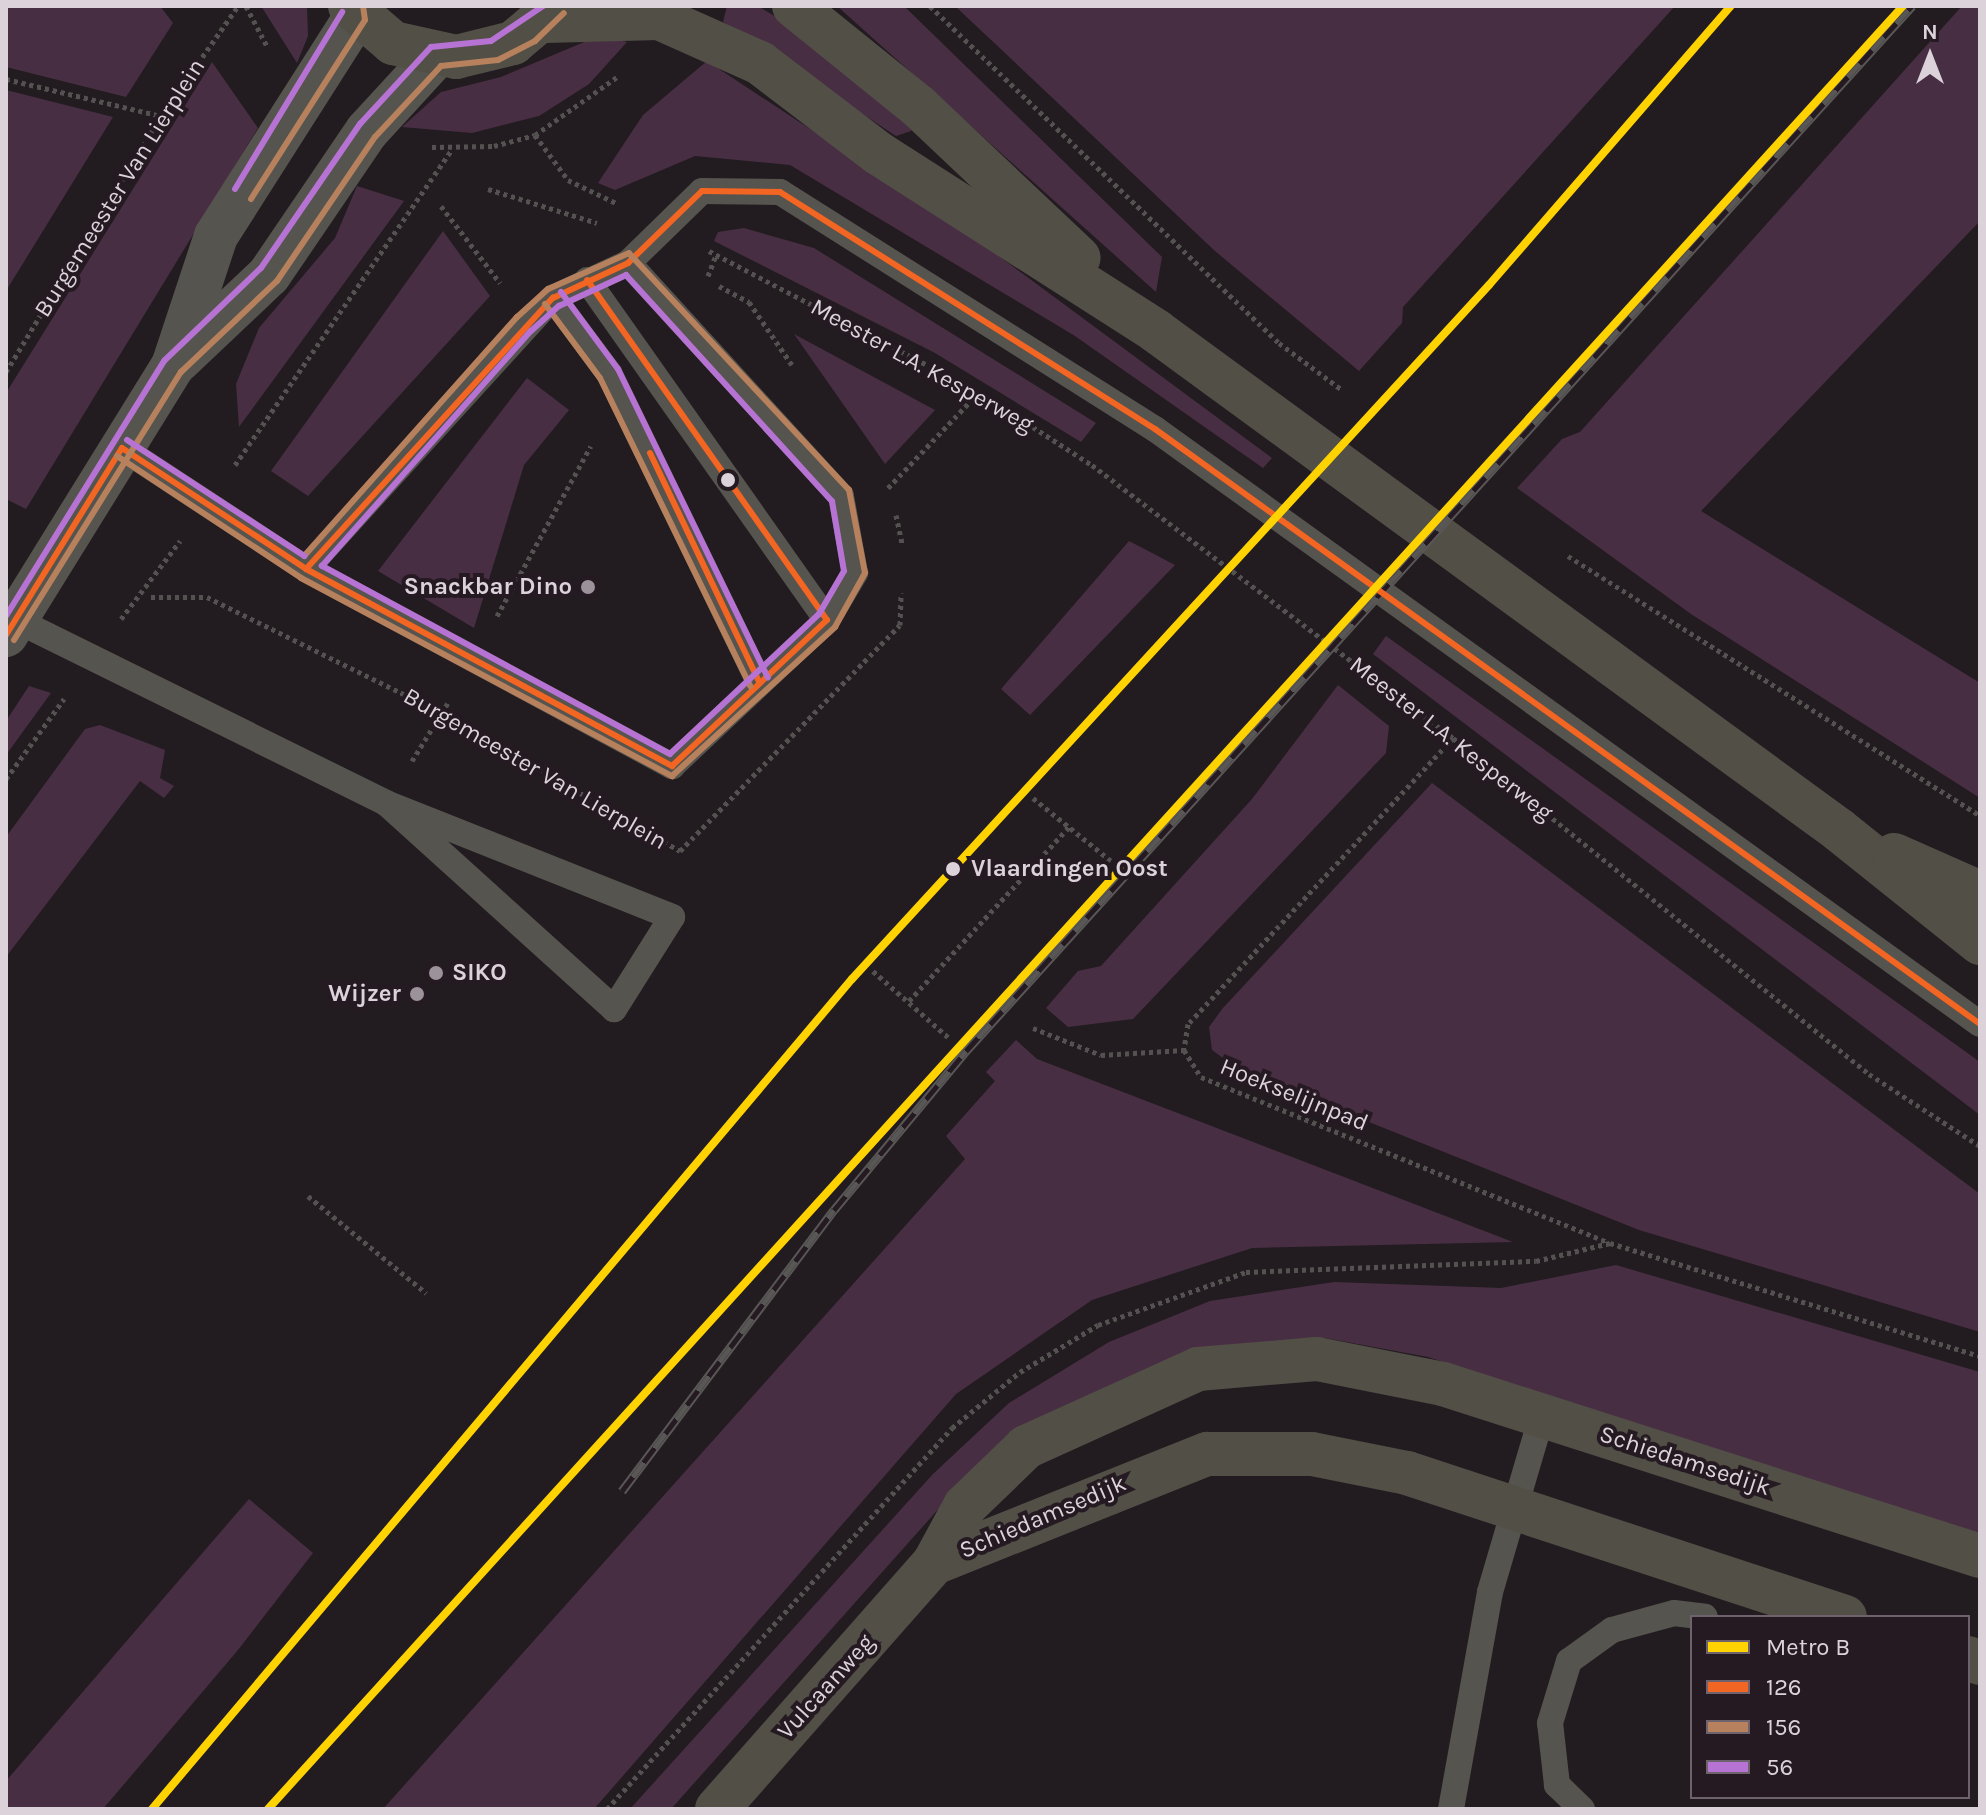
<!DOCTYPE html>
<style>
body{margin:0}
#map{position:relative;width:1986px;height:1815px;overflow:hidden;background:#221c21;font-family:Karla,sans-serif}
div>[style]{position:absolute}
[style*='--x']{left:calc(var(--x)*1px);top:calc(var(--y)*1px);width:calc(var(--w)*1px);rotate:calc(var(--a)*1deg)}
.green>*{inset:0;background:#482e43}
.path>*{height:5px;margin-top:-2.5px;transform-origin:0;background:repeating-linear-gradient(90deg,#545250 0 4px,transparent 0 8px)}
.service>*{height:26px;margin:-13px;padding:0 13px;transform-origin:13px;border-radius:13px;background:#56544e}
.minor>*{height:44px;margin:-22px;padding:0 22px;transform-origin:22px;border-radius:22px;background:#56544e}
.secondary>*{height:44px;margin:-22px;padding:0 22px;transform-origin:22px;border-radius:22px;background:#514f46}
.rail>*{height:9px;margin-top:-4.5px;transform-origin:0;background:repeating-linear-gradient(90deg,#251922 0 18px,#595755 0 36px);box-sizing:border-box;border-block:2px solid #595755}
.bus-1>*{height:6px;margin:-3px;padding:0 3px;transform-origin:3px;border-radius:3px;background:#f26522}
.bus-2>*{height:6px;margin:-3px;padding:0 3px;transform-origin:3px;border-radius:3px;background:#b6815c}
.bus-3>*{height:6px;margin:-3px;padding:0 3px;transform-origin:3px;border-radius:3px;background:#b673d3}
.metro-1>*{height:8px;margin:-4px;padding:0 4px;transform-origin:4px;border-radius:4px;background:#ffd301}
.dots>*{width:22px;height:22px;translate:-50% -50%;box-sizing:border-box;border:4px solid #251922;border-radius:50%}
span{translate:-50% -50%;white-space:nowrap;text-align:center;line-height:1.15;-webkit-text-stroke:8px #251922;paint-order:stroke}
.street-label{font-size:24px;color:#dcd3da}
.poi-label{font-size:24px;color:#dcd3da;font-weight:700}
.right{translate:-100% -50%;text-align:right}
.left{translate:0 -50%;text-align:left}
.stop-label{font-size:24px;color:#dcd3da;font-weight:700}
.frame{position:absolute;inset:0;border:8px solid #dcd3da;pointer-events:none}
.legend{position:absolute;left:1690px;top:1615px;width:280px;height:184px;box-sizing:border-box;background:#251922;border:2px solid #6e636c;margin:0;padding:10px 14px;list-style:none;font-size:24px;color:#dcd3da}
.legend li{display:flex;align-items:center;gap:16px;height:40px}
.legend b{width:40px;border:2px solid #6e636c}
.north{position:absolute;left:1890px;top:16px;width:80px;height:80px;-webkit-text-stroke:6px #251922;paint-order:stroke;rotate:0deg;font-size:22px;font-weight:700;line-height:32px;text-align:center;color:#dcd3da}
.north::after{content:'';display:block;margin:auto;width:28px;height:36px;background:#dcd3da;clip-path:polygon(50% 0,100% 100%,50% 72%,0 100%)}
</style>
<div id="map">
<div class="green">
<div style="clip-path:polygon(6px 6px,160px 6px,173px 23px,126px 97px,6px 67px)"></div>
<div style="clip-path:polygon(261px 6px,307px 6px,308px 36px,297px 63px)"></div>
<div style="clip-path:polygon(727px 6px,758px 6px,796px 29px,912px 124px,911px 131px,896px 136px,723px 22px)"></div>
<div style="clip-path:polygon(837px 6px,904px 6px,1162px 257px,1156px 292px)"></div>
<div style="clip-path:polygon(955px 6px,1675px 6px,1403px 307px,1402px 323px,1359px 371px,1215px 251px)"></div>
<div style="clip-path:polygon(1962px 6px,1980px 6px,1980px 221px,1701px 511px,1980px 683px,1980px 798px,1691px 614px,1517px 488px,1562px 439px,1580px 432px)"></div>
<div style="clip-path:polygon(601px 35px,627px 42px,589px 84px,539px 116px,472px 133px,402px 127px,441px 92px,501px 77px)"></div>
<div style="clip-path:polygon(707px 61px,969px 234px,1272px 458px,1263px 468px,1075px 336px,790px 165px,695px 156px,615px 190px,598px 183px,643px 115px)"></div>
<div style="clip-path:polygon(212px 62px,258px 128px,26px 509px,6px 499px,6px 393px)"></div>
<div style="clip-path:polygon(6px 90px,113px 117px,6px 291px)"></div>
<div style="clip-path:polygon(357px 186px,404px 201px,239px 427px,236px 384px,259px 328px,335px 238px)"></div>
<div style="clip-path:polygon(744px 228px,814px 248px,1096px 423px,1081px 442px,935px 353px,714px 241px,718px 232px)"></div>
<div style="clip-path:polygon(443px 231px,490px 296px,308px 496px,271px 471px)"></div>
<div style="clip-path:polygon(794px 334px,935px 410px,885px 464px)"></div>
<div style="clip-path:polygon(527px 378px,569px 410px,524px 465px,474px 628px,378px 571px)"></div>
<div style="clip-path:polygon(1129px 541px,1175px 565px,1030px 715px,1001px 689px)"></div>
<div style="clip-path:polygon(1386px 636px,1980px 1062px,1980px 1115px,1373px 654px)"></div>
<div style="clip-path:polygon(1338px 685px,1389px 726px,1386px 753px,1133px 1019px,1068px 1027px,1046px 1008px,1078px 971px,1101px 966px,1252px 799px)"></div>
<div style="clip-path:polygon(29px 686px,51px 693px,6px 755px,6px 721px)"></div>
<div style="clip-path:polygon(100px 725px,165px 750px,160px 778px,174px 786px,164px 798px,140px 781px,6px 957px,6px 837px,85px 729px)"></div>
<div style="clip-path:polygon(1432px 783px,1980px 1194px,1980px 1332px,1639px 1230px,1241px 1071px,1212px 1050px,1209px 1027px,1223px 1008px)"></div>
<div style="clip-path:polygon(1016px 1040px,1037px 1059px,1513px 1242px,1252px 1248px,1092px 1300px,956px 1394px,594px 1809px,383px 1809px,965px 1159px,946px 1136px,995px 1081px,986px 1072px)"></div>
<div style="clip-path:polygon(1616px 1265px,1980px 1372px,1980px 1535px,1428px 1357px,1325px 1338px,950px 1496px,671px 1809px,630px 1809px,933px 1474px,1009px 1403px,1109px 1342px,1210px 1301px,1334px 1282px,1501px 1288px)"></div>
<div style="clip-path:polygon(249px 1499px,313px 1553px,238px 1650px,103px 1809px,6px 1809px,6px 1781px)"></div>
</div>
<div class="path">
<div style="--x:246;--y:6;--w:47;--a:62.4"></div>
<div style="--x:930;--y:6;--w:485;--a:44"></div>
<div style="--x:1279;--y:343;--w:77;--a:36.6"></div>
<div style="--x:6;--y:79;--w:159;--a:13.4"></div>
<div style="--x:535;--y:135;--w:56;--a:53.7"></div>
<div style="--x:568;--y:180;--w:55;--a:25.6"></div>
<div style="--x:432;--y:147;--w:62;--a:-0.9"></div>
<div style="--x:494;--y:146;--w:42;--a:-15"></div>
<div style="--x:535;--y:135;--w:100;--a:-35.3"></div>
<div style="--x:488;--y:189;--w:114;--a:17.3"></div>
<div style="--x:441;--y:206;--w:97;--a:52.5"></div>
<div style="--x:709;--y:251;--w:305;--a:27.6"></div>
<div style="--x:979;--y:392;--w:135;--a:32.9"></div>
<div style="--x:1092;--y:465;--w:453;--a:37.1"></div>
<div style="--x:1453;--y:738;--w:535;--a:38.93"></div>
<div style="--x:1869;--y:1074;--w:132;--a:33"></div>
<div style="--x:708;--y:276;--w:22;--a:-69"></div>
<div style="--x:719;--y:286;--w:34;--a:28"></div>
<div style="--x:749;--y:302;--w:76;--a:55.7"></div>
<div style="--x:6;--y:372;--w:299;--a:-58.8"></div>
<div style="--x:161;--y:116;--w:134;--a:-55"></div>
<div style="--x:235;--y:465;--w:383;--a:-55.5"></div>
<div style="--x:888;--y:488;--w:132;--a:-46.5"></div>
<div style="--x:896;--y:515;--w:29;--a:78"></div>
<div style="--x:1568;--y:556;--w:487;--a:32.2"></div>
<div style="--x:151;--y:597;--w:56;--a:0"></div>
<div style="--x:207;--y:597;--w:262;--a:26.3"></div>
<div style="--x:442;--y:713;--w:275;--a:30.1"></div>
<div style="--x:680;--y:851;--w:315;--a:-45.8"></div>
<div style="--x:900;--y:625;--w:32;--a:-88"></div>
<div style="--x:497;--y:616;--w:194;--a:-61.1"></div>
<div style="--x:121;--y:619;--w:98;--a:-52.9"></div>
<div style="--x:1453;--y:738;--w:390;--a:132.8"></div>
<div style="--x:1188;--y:1024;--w:26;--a:99"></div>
<div style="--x:1184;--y:1050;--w:32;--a:58"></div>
<div style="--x:1201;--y:1077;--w:440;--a:22.1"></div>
<div style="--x:412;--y:761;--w:70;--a:-58.3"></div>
<div style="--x:6;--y:779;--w:99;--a:-54.1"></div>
<div style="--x:1033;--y:798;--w:100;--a:38.9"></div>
<div style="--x:873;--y:971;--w:103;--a:41.4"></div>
<div style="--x:909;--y:1001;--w:238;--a:-47.4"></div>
<div style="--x:1033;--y:1028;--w:73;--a:21.7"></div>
<div style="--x:1101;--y:1055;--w:83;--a:-3.4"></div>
<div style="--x:308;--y:1196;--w:153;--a:39.4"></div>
<div style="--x:607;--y:1809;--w:514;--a:-47.84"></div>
<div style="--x:952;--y:1428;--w:88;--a:-39.5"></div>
<div style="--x:1020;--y:1372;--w:91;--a:-31.1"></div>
<div style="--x:1098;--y:1325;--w:157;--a:-19.7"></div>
<div style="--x:1246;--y:1272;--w:290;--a:-2.2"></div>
<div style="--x:1536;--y:1261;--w:76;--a:-13.7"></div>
<div style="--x:1610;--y:1243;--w:387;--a:17"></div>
</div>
<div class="service">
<div style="--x:587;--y:280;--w:416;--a:54.8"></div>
<div style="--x:553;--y:298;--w:94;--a:53.3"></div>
<div style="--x:609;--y:373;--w:343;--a:64.1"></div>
<div style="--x:122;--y:448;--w:220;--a:33.3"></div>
<div style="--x:306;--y:569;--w:416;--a:28.3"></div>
<div style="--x:672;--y:766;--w:213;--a:-43.3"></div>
<div style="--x:827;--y:620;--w:55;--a:-59.2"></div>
<div style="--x:855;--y:573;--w:78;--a:-100.3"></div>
<div style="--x:841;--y:496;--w:316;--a:-132.4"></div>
<div style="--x:306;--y:569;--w:367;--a:-47.7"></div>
<div style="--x:553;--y:298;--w:83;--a:-25"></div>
<div style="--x:628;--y:263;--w:103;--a:-44.2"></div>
<div style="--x:702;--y:191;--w:78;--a:0.7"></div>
<div style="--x:780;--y:192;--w:444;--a:32.3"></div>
<div style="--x:1155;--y:429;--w:1017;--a:35.8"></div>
<div style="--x:16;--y:620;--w:413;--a:26.3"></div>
<div style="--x:386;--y:803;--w:308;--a:21.7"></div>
<div style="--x:672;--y:917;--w:109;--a:122.2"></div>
<div style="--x:614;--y:1009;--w:307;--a:-137.9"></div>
<div style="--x:1451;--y:1809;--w:220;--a:-79.8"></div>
<div style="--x:1490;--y:1592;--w:184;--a:-73.6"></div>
<div style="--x:1582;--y:1809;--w:35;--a:-136"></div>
<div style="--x:1557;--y:1785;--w:62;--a:-96.4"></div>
<div style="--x:1550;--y:1723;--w:65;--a:-73"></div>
<div style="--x:1569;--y:1661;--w:53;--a:-35.8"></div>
<div style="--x:1612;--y:1630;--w:64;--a:-15.3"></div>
<div style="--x:1674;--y:1613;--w:31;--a:7"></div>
</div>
<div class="minor">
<div style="--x:178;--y:361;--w:125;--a:-43.4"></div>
<div style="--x:269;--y:275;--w:174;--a:-55.8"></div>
<div style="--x:367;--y:131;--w:102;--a:-47.4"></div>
<div style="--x:6;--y:635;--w:317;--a:-58.2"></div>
<div style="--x:173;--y:366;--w:137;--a:-71.7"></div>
<div style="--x:216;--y:236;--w:262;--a:-57.5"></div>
</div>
<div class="secondary">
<div style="--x:350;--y:6;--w:57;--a:40.7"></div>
<div style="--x:393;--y:43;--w:65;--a:12.5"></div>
<div style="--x:456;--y:57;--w:59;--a:-13.8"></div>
<div style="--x:513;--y:43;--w:57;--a:-40.1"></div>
<div style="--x:794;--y:6;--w:159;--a:38.9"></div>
<div style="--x:918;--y:106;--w:221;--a:43.4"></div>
<div style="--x:545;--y:21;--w:114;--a:-1.5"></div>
<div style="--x:659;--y:18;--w:111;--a:24"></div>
<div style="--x:760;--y:63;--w:148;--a:37.3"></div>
<div style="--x:878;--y:153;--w:330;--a:32.6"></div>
<div style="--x:1156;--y:331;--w:846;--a:36.15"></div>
<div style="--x:1839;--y:830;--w:181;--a:38.7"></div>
<div style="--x:1894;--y:855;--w:94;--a:23.8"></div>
<div style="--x:934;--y:1563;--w:294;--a:-21.8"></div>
<div style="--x:1207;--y:1454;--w:105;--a:0"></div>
<div style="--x:1312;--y:1454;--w:97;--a:11.3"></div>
<div style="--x:1407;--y:1473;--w:461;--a:18.2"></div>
<div style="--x:1968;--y:1658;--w:13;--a:23"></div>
<div style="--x:717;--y:1809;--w:328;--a:-48.6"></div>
<div style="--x:934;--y:1563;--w:65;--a:-61.5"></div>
<div style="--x:965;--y:1506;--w:85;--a:-44"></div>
<div style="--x:1026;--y:1447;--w:189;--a:-24.4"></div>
<div style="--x:1198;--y:1369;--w:119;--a:-4.8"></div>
<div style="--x:1317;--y:1359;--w:128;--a:11.2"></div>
<div style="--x:1443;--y:1384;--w:564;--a:17.76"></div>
</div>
<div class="rail">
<div style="--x:622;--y:1491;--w:352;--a:-53"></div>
<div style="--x:834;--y:1210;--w:207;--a:-50.3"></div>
<div style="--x:966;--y:1051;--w:1410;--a:-47.85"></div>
</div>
<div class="bus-1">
<div style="--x:122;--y:448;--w:220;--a:33.3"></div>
<div style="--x:306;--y:569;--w:416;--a:28.3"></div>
<div style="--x:672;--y:766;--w:213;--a:-43.3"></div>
<div style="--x:827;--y:620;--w:416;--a:-125.2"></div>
<div style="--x:650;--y:453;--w:254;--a:64.5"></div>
<div style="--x:306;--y:569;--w:367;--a:-47.7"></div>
<div style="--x:553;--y:298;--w:83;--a:-25"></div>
<div style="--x:628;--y:263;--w:103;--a:-44.2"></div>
<div style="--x:702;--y:191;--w:78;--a:0.7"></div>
<div style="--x:780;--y:192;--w:444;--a:32.3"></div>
<div style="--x:1155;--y:429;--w:1017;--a:35.8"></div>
<div style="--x:6;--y:635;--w:220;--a:-58.2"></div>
</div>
<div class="bus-2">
<div style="--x:251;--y:199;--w:212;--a:-57.5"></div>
<div style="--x:365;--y:20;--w:14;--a:-98"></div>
<div style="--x:545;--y:304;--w:92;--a:53.4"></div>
<div style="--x:600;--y:378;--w:343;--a:64"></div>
<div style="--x:117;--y:456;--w:221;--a:33.5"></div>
<div style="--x:301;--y:578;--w:421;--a:28.1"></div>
<div style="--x:672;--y:776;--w:221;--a:-42.4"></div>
<div style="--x:835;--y:627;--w:62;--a:-60.9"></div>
<div style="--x:865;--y:573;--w:85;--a:-100.9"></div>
<div style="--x:849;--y:490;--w:323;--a:-132.9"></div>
<div style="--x:629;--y:253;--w:89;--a:156"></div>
<div style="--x:548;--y:289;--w:42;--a:137.9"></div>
<div style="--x:517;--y:317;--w:320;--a:131.7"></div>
<div style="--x:14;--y:640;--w:316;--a:-58.1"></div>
<div style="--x:181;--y:372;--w:132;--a:-43.5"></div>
<div style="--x:277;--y:281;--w:174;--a:-55.8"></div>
<div style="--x:375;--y:137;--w:97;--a:-47.1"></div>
<div style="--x:441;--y:66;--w:57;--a:-6"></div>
<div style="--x:498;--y:60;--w:42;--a:-27.2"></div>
<div style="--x:535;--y:41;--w:40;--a:-44"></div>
</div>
<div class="bus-3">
<div style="--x:235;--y:189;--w:207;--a:-58.8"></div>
<div style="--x:626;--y:275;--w:306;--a:47.7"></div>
<div style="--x:832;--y:501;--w:71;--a:80.3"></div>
<div style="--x:844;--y:571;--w:50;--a:120.2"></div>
<div style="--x:819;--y:614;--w:204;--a:136.8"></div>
<div style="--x:670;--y:754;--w:396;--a:-151.6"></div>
<div style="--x:322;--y:566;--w:314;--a:-48.4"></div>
<div style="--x:531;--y:331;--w:38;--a:-42"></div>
<div style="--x:559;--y:306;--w:74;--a:-24.8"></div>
<div style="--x:561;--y:292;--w:96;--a:53.5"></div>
<div style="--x:618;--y:369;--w:343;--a:64.1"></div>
<div style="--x:127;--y:440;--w:212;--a:33.2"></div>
<div style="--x:6;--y:616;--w:301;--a:-58.2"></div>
<div style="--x:165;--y:360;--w:133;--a:-43.8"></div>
<div style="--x:261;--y:268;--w:175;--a:-55.5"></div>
<div style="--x:360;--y:124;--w:105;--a:-47.3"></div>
<div style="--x:431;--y:47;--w:60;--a:-5.7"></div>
<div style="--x:491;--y:41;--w:63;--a:-33.9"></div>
</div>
<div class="metro-1">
<div style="--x:152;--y:1809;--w:1086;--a:-49.86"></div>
<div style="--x:852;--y:979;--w:942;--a:-47.45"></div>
<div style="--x:1489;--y:285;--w:369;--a:-49.1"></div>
<div style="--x:268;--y:1809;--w:2434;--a:-47.8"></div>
</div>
<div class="dots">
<div style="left:728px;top:480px;background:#dcd3da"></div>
<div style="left:588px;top:587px;background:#9b9399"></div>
<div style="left:953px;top:869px;background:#dcd3da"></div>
<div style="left:436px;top:973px;background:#9b9399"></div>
<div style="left:417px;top:994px;background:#9b9399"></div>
</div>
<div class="street-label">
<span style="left:120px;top:188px;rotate:-58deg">Burgemeester Van Lierplein</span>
<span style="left:922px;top:366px;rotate:29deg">Meester L.A. Kesperweg</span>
<span style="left:1451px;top:739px;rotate:38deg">Meester L.A. Kesperweg</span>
<span style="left:535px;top:769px;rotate:30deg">Burgemeester Van Lierplein</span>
<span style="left:1294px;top:1095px;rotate:22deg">Hoekselijnpad</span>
<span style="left:1685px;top:1461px;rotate:18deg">Schiedamsedijk</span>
<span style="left:1043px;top:1517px;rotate:-23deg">Schiedamsedijk</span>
<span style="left:826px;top:1687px;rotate:-48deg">Vulcaanweg</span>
</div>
<div class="poi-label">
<span class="right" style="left:572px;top:587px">Snackbar Dino</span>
<span class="left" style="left:452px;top:973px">SIKO</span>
<span class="right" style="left:401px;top:994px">Wijzer</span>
</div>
<div class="stop-label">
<span class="left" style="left:971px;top:869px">Vlaardingen Oost</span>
</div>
<div class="frame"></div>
<ul class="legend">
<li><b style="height:10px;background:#ffd301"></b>Metro B</li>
<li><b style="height:10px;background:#f26522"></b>126</li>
<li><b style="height:10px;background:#b6815c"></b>156</li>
<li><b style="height:10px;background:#b673d3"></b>56</li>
</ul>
<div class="north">N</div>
</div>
